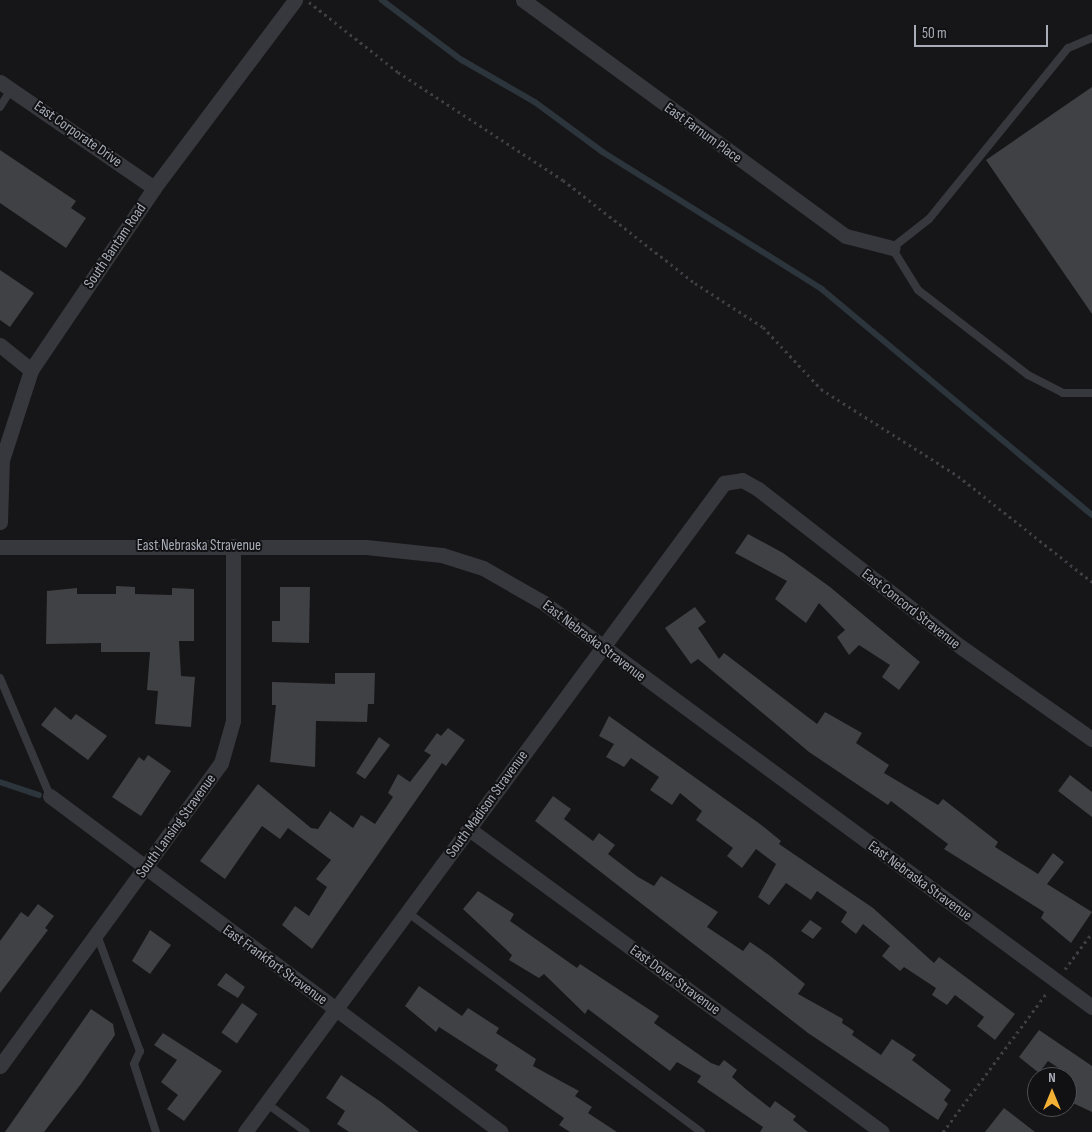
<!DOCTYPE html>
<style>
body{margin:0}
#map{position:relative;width:1092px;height:1132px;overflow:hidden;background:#161618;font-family:"Sofia Sans Condensed",sans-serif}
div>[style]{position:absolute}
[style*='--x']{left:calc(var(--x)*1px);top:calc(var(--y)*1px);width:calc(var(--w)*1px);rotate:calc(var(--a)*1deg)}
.stream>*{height:5.5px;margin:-2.75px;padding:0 2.75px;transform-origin:2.75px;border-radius:2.75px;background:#2c353c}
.building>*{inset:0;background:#404145;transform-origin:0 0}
.path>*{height:3px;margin-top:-1.5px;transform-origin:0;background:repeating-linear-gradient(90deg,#3d3f44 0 2.5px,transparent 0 6.5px)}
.service>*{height:8px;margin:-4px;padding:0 4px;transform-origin:4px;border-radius:4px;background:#37383d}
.minor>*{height:15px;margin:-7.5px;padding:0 7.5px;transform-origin:7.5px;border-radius:7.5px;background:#37383d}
span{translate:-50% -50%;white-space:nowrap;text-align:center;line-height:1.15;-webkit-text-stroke:4px #111113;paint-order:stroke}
.street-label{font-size:15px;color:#a8adb8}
.north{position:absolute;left:1027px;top:1067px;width:50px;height:50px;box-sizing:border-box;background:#111113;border:1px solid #4d4f55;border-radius:50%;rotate:0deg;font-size:14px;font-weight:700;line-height:20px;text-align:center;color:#a8adb8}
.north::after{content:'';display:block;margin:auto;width:18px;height:22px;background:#f2b134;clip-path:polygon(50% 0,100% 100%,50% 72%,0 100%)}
.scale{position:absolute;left:914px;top:25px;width:134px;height:22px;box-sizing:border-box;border:2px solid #a8adb8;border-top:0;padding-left:6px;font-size:15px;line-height:18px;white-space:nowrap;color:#a8adb8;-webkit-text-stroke:4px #111113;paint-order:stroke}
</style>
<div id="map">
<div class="stream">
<div style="--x:382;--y:0;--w:100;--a:36.9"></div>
<div style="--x:462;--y:60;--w:84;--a:29.9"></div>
<div style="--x:535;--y:102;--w:84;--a:36.3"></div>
<div style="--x:603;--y:152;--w:258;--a:32"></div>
<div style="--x:822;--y:289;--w:352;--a:39.9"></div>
<div style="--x:0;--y:782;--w:41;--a:18.4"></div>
</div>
<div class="building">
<div style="clip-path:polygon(1092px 87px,1092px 314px,986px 160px)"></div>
<div style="clip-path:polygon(0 150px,76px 201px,71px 208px,86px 218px,66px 248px,0 203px)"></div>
<div style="clip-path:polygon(0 270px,34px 293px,10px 327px,0 320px)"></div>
<div style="clip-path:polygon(748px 534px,783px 553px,830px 587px,920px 662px,899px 690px,882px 677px,890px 665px,859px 645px,849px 655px,837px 637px,845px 630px,819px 603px,806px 623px,775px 599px,787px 581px,735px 553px)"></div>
<div style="clip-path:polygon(116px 586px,135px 587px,135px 594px,172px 595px,172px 588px,194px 589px,194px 641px,179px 641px,181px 676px,195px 677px,191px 727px,155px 724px,158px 691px,147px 690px,150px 652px,101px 652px,101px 643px,46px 644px,47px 591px,77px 588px,77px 594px,116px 594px)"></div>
<div style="clip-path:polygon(280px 587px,310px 587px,309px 643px,272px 642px,272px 621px,280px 621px)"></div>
<div style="clip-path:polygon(695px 607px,706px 622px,698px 628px,719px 659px,724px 653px,817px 724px,825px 712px,862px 733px,856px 743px,889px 765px,884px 773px,938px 805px,943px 799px,998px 842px,995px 847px,1038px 874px,1053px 853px,1064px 862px,1047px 884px,1092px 912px,1071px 943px,1041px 918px,1044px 912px,944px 849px,948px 844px,891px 801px,888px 805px,809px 752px,698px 659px,691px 664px,665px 628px)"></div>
<div style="clip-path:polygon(335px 673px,375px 673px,374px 704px,368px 704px,367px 722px,316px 721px,315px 767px,270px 762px,276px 705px,272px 705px,272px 682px,335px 684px)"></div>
<div style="clip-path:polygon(55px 707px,71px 720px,76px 714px,107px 736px,88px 760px,41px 725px)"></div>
<div style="clip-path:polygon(609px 716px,760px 824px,781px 841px,779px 844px,873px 908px,934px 963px,939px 957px,1015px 1014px,995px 1040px,977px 1026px,984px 1017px,955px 995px,947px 1005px,932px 995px,936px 988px,904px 967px,900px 971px,882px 956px,890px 946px,863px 924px,856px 934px,841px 922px,847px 912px,817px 891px,811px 900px,786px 883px,769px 905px,758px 897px,776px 864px,756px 849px,742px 868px,727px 856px,733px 848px,696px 820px,702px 811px,680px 793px,672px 805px,650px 790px,659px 777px,631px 758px,624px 767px,606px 757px,614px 744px,599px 736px)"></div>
<div style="clip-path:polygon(448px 728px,465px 740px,446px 766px,442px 763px,312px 949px,282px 925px,295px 906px,309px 916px,327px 887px,316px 879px,331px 860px,288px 828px,280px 839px,262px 826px,225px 879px,200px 861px,258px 784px,311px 828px,318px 829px,330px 811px,353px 828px,361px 815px,375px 824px,393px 797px,388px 793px,398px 774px,410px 782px,431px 755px,424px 751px,437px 733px,441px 736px)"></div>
<div style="clip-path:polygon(379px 737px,390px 745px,365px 779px,356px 773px)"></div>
<div style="clip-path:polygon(148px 755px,171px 771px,141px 816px,112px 797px,139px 757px,144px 761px)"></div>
<div style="clip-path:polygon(1070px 775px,1092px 792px,1092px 817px,1058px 791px)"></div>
<div style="clip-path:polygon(553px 796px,571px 809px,564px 819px,593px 841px,599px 833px,615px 845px,608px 854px,638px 877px,654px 886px,661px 876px,718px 912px,707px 927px,743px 951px,750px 942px,769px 955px,805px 984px,798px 994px,843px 1019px,842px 1023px,854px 1031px,852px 1035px,881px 1055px,892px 1039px,916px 1055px,912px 1060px,951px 1090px,944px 1100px,948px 1104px,938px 1120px,808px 1033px,535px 821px)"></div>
<div style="clip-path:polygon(478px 891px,514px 914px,510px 921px,577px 968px,580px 964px,659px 1016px,654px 1023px,711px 1063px,719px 1066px,724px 1060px,737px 1070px,732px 1077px,747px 1090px,770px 1108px,775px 1101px,796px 1116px,793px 1120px,808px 1132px,760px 1132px,763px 1127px,697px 1082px,701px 1076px,677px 1062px,670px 1071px,588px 1009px,585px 1014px,544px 974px,539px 978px,509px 960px,512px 955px,463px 909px)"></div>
<div style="clip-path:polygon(38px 904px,54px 916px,45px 928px,48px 930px,0 993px,0 941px,21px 912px,28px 917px)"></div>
<div style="clip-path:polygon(810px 920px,822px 928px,813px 939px,801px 931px)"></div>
<div style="clip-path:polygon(150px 930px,171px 945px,150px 974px,132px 961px)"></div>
<div style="clip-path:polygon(226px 973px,245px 987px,238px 998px,217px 985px)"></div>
<div style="clip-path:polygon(419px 986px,462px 1016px,468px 1008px,499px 1028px,496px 1033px,536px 1059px,533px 1066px,579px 1091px,575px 1096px,592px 1107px,588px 1113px,617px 1132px,570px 1132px,559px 1125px,564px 1118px,495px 1070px,498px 1065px,439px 1027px,436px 1032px,405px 1006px)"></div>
<div style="left:242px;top:1003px;width:19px;height:36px;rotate:35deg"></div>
<div style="clip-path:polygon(91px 1009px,113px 1024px,115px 1035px,81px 1084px,44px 1132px,5px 1132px)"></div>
<div style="clip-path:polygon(1039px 1030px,1092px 1066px,1092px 1112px,1073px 1103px,1076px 1096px,1067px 1091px,1072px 1077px,1048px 1061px,1039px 1073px,1019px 1057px)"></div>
<div style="clip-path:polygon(163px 1033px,222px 1071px,184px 1121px,167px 1109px,178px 1095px,161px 1082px,177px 1060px,154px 1045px)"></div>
<div style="clip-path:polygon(341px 1075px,381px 1102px,419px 1132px,349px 1132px,337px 1124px,345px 1111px,326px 1098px)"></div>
<div style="clip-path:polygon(1004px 1108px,1035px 1132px,985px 1132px)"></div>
</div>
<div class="path">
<div style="--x:309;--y:2;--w:113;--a:38.2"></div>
<div style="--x:398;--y:72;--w:197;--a:33.2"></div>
<div style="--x:563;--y:180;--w:167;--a:38"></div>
<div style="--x:695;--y:283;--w:81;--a:32.9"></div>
<div style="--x:763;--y:327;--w:85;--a:46.9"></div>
<div style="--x:821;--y:389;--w:162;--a:32.4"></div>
<div style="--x:958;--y:476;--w:171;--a:38.3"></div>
<div style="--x:1065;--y:969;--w:45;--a:-53.1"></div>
<div style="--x:943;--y:1132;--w:172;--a:-53.3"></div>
</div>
<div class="service">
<div style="--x:1092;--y:38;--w:26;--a:157"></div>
<div style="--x:1068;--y:48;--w:220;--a:129.1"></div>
<div style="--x:929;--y:219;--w:47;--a:141.9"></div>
<div style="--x:892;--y:248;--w:49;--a:58.2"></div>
<div style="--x:918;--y:290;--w:139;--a:37.7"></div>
<div style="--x:1028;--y:375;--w:39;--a:27"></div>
<div style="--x:1063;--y:393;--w:29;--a:0"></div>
<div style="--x:0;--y:107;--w:22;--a:-58"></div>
<div style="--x:0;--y:678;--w:128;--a:67"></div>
<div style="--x:407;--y:912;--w:367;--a:36.8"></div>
<div style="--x:97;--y:935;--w:124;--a:69.7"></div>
<div style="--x:140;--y:1051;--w:14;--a:115"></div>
<div style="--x:134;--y:1064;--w:71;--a:72.1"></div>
<div style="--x:266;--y:1103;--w:49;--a:35.9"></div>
</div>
<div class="minor">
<div style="--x:523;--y:0;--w:400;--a:36.2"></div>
<div style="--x:846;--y:236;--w:48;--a:14.6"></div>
<div style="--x:0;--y:82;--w:187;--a:34.5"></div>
<div style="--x:0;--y:345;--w:40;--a:39"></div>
<div style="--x:0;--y:522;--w:62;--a:-88.2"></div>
<div style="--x:2;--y:460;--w:95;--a:-72.1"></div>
<div style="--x:31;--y:370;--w:220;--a:-55.9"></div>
<div style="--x:154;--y:188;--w:235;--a:-53.1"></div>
<div style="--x:0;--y:547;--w:366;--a:0"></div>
<div style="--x:366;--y:547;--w:76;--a:6"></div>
<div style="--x:442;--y:555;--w:43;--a:17.6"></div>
<div style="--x:483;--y:568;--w:70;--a:29.8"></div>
<div style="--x:544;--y:603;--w:681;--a:36.4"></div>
<div style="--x:50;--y:796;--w:562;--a:36.69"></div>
<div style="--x:469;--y:829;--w:512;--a:36.27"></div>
<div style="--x:0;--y:1066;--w:375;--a:-53.9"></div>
<div style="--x:221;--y:763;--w:44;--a:-74.1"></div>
<div style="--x:233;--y:721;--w:175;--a:-90"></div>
<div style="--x:245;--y:1132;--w:807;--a:-53.57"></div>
<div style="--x:724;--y:483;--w:18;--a:-9"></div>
<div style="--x:742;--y:480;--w:18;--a:29"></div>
<div style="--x:758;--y:489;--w:257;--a:37.9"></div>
<div style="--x:961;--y:647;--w:160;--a:35.1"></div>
</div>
<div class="street-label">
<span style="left:703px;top:133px;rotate:36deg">East Farnum Place</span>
<span style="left:78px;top:134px;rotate:35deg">East Corporate Drive</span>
<span style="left:115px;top:246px;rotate:-56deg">South Bantam Road</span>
<span style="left:199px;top:546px">East Nebraska Stravenue</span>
<span style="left:911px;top:609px;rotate:38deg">East Concord Stravenue</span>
<span style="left:594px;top:641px;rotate:37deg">East Nebraska Stravenue</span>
<span style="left:487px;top:804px;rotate:-54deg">South Madison Stravenue</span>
<span style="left:176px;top:826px;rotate:-54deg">South Lansing Stravenue</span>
<span style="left:920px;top:881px;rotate:36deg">East Nebraska Stravenue</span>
<span style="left:275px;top:965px;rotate:36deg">East Frankfort Stravenue</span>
<span style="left:675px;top:980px;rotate:36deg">East Dover Stravenue</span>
</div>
<div class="north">N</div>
<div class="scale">50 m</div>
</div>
